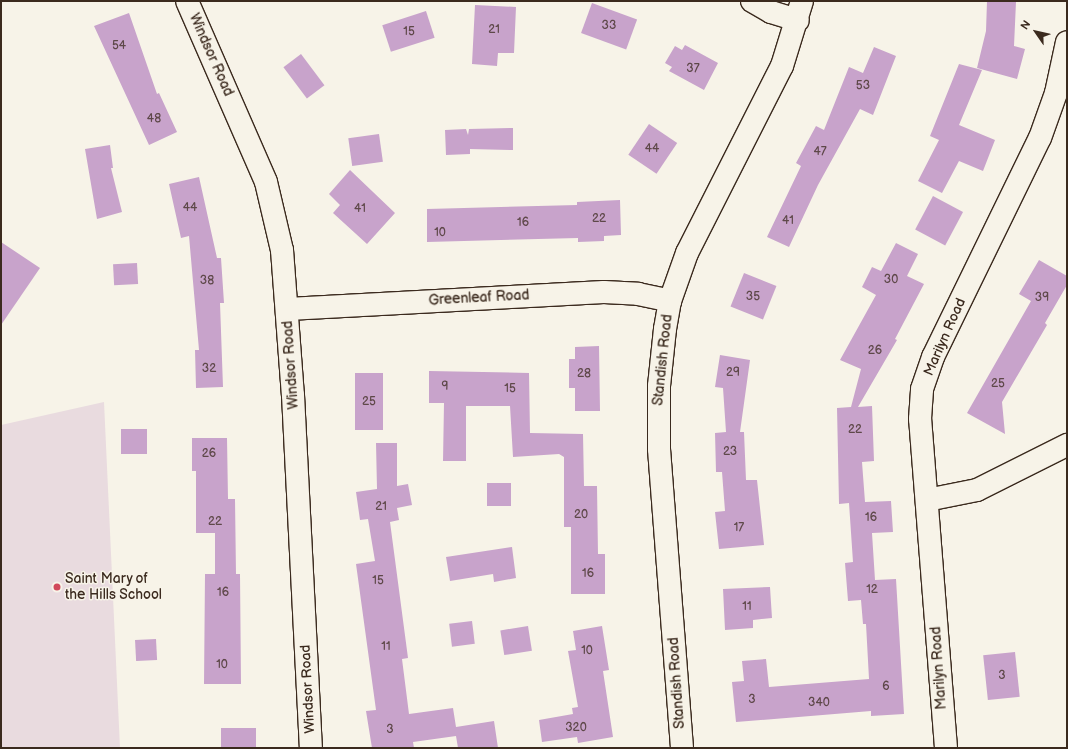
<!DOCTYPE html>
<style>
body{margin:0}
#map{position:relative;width:1068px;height:749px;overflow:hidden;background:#f7f3e8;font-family:"Balsamiq Sans",sans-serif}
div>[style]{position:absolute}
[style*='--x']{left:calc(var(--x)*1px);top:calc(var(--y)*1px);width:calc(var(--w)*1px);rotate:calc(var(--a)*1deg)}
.built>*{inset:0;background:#e9dbdf}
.building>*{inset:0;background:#c8a3cb;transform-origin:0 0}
.roads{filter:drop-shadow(1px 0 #3b2a1e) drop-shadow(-1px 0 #3b2a1e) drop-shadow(0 1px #3b2a1e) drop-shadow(0 -1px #3b2a1e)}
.minor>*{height:22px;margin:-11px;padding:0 11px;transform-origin:11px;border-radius:11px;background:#f7f3e8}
.dots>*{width:11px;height:11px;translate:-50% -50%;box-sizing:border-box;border:2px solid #f7f3e8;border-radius:50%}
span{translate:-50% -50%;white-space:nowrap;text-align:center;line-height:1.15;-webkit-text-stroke:3px #f7f3e8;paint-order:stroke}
.number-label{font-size:12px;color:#5e4849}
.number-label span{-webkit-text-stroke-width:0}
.street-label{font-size:14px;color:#3b2a1e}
.poi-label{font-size:14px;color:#3b2a1e}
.left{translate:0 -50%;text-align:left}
.frame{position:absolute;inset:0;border:2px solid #3b2a1e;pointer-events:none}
.north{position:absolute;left:1016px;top:12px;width:40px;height:40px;-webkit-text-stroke:3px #f7f3e8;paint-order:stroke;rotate:304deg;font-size:11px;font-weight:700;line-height:16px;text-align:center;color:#3b2a1e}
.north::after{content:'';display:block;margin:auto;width:14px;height:18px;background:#3b2a1e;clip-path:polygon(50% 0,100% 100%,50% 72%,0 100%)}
</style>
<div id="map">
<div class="built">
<div style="clip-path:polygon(104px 402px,120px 748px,1px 748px,1px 425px)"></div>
</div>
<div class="building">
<div style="clip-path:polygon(987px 1px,1016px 2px,1014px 46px,1025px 49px,1017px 79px,977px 68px,986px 31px)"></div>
<div style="left:592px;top:3px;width:48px;height:32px;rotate:20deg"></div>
<div style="clip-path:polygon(475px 5px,516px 7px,514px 53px,498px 53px,497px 66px,472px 64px)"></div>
<div style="left:426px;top:11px;width:28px;height:46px;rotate:72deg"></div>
<div style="clip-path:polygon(129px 13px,157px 94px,159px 93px,177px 132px,149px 145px,94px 26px)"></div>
<div style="clip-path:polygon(685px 45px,718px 63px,704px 90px,669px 71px,672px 67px,665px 63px,675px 46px,682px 50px)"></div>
<div style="clip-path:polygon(874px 47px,896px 56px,873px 115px,860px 109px,818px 185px,789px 247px,767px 237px,801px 166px,796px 163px,816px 126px,824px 130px,849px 67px,863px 73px)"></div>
<div style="left:301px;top:54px;width:39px;height:22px;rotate:53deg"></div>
<div style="clip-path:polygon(959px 64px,982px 70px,959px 125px,995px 140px,983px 171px,959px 161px,942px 193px,918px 181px,939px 140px,930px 136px)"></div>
<div style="left:649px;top:124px;width:34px;height:37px;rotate:34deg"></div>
<div style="clip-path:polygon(513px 128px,513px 150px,470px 149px,470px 154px,446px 155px,445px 130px,466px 129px,468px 135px,469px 129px)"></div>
<div style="left:379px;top:134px;width:28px;height:31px;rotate:82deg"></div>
<div style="clip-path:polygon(110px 145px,113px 168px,111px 168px,122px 212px,97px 219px,85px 149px)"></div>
<div style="clip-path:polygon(350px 170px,395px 213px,367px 244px,333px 213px,340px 205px,329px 194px)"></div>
<div style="clip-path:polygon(199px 177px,217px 258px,221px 258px,224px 303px,220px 303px,223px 387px,196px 388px,195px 350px,199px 350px,189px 236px,181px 238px,169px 184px)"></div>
<div style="left:933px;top:196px;width:34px;height:38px;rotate:28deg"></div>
<div style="clip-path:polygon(620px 200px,621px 235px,604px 236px,604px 241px,578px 242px,578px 238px,427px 242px,427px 209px,577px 205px,577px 202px)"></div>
<div style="clip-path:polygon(1px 242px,40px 268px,1px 325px)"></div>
<div style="clip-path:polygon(896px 243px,918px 254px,907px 276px,924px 284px,895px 339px,897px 340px,858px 407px,872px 406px,874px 461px,862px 462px,865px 502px,891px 501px,893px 532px,872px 533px,875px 580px,896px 579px,904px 714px,871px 716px,871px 711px,736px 722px,732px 682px,744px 681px,742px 661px,766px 659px,769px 687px,869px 679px,866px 624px,863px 624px,861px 600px,848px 601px,845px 563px,853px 562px,849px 503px,839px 504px,837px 408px,851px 407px,861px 369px,840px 360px,876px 295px,862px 287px,872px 267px,881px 271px)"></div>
<div style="clip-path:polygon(1039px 260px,1067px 276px,1067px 285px,1045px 323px,1047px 325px,1002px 402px,1005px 434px,967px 413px,1031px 301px,1019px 294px)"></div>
<div style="left:137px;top:263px;width:21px;height:24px;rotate:87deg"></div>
<div style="left:744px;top:273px;width:35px;height:36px;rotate:22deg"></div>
<div style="clip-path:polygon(599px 346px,600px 411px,575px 411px,575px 388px,569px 388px,569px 359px,575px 359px,575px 347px)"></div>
<div style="clip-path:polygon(720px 355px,750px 360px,740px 432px,744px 432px,746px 480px,757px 480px,764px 545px,719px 549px,715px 512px,725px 511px,722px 472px,716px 472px,715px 433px,726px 432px,723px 388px,715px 387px)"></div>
<div style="clip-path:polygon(429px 371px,529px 373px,530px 433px,583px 434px,584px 486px,597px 486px,598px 554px,605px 554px,605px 594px,571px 594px,571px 527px,564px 527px,564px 457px,559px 454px,513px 457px,510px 406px,466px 406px,466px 461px,443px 461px,444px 403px,429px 403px)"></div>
<div style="left:383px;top:373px;width:57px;height:28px;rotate:90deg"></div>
<div style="left:147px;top:429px;width:25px;height:26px;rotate:90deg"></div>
<div style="clip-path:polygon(192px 438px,227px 438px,228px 499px,235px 499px,236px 574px,240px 574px,241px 684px,204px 684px,205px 574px,215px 574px,215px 533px,196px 533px,196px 471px,192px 471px)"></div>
<div style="clip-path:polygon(376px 443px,397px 443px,397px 486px,408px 484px,412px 505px,397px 508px,399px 520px,390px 522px,408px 658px,402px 659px,409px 714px,453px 708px,456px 727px,494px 721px,498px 748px,458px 748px,456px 736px,413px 742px,414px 748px,372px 748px,366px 711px,376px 710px,356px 564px,375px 561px,368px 519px,360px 520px,356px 492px,377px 489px)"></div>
<div style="left:511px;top:483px;width:23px;height:24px;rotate:90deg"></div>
<div style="clip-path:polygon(512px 547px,516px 578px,494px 582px,493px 574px,450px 581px,446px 557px)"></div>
<div style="clip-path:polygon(770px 587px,772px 618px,753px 620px,753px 628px,725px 630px,723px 589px)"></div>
<div style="left:472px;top:621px;width:23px;height:23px;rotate:83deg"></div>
<div style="left:528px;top:626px;width:25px;height:28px;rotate:81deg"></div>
<div style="clip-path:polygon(602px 626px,609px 670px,603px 671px,613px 737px,578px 743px,577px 737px,542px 742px,539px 720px,573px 714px,572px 708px,578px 707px,568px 651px,576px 650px,573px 631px)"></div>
<div style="left:156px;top:639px;width:21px;height:21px;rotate:87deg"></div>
<div style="left:1015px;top:652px;width:45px;height:32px;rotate:84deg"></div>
<div style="left:221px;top:728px;width:35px;height:20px"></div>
</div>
<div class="roads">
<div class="minor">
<div style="--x:187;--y:1;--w:197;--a:66.4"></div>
<div style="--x:266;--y:182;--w:70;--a:76.8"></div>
<div style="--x:282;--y:250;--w:145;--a:85.7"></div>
<div style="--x:293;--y:395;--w:353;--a:87.1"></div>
<div style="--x:752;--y:1;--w:22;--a:30"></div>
<div style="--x:771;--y:12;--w:28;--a:17"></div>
<div style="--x:288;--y:309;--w:316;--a:-3.1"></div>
<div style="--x:604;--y:292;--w:34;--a:3"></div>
<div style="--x:638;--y:294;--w:33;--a:12"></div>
<div style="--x:927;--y:500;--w:51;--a:-11.3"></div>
<div style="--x:977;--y:490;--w:101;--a:-26.6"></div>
<div style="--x:682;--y:748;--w:300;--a:-94.4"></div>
<div style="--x:659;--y:449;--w:63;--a:-90"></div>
<div style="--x:659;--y:386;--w:57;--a:-84"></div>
<div style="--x:665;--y:329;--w:28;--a:-80"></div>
<div style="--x:670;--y:301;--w:51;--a:-70.5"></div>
<div style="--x:687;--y:253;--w:210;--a:-63.1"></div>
<div style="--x:782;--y:66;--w:68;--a:-72.9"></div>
<div style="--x:946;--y:748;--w:330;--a:-94.5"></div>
<div style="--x:920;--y:419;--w:30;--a:-86"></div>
<div style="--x:922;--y:389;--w:34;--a:-71"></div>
<div style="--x:933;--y:357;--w:244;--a:-64"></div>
<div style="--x:1040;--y:138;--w:48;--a:-70.4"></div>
<div style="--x:1056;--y:93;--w:52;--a:-77.8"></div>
</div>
</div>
<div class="dots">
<div style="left:57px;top:587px;background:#d1495b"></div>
</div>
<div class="number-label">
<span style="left:609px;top:26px">33</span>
<span style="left:494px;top:30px">21</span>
<span style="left:409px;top:32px">15</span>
<span style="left:119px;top:46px">54</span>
<span style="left:693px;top:69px">37</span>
<span style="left:863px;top:86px">53</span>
<span style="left:154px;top:119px">48</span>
<span style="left:652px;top:149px">44</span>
<span style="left:820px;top:152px">47</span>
<span style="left:190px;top:208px">44</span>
<span style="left:360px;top:209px">41</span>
<span style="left:599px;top:219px">22</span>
<span style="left:788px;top:221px">41</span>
<span style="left:523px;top:223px">16</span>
<span style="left:440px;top:233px">10</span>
<span style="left:891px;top:280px">30</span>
<span style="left:207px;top:281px">38</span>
<span style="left:753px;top:297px">35</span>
<span style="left:1042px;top:298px">39</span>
<span style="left:875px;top:351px">26</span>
<span style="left:209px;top:369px">32</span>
<span style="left:733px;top:373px">29</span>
<span style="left:584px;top:374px">28</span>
<span style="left:998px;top:384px">25</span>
<span style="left:445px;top:387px">9</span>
<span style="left:510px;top:389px">15</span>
<span style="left:369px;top:402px">25</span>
<span style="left:855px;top:430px">22</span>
<span style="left:730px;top:452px">23</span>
<span style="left:209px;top:454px">26</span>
<span style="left:381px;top:507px">21</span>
<span style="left:581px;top:515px">20</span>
<span style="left:871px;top:518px">16</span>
<span style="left:215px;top:522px">22</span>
<span style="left:739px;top:528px">17</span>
<span style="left:588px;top:574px">16</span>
<span style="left:378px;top:581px">15</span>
<span style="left:872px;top:590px">12</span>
<span style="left:223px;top:593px">16</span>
<span style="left:747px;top:607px">11</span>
<span style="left:386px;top:647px">11</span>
<span style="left:587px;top:651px">10</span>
<span style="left:222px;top:665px">10</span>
<span style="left:1002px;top:676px">3</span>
<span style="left:886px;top:687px">6</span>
<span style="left:752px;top:700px">3</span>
<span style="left:819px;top:703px">340</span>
<span style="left:576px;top:728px">320</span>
<span style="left:390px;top:730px">3</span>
</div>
<div class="street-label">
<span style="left:211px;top:55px;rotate:66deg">Windsor Road</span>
<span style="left:479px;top:298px;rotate:-3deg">Greenleaf Road</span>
<span style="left:945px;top:337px;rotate:-66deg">Marilyn Road</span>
<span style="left:663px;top:360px;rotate:-84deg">Standish Road</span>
<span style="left:291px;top:365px;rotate:-94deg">Windsor Road</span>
<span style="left:939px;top:668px;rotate:-94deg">Marilyn Road</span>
<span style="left:677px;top:683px;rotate:-94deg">Standish Road</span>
<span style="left:308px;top:689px;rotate:-93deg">Windsor Road</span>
</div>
<div class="poi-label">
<span class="left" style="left:65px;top:587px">Saint Mary of<br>the Hills School</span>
</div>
<div class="frame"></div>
<div class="north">N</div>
</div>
